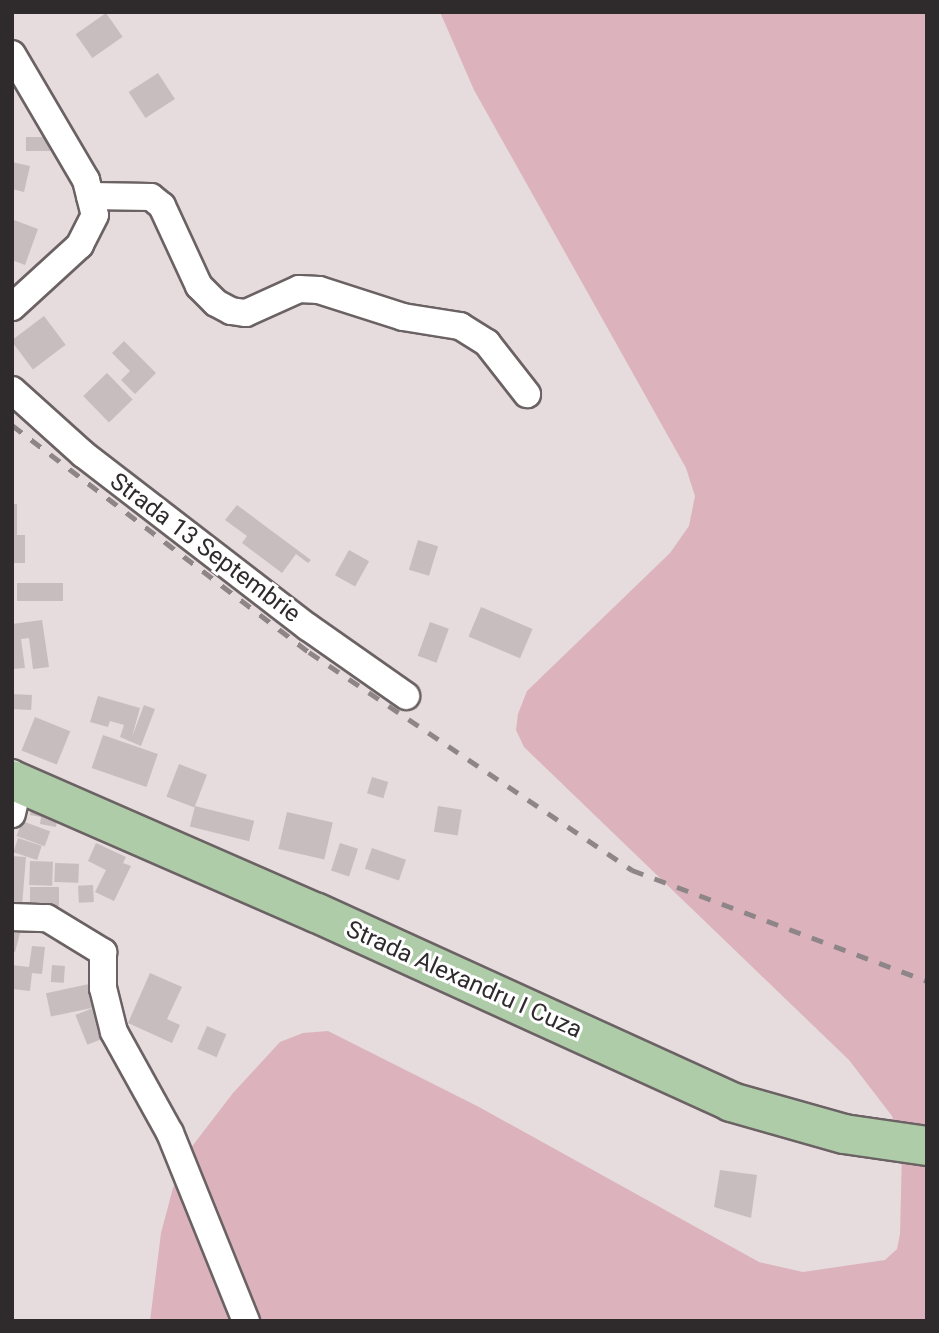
<!DOCTYPE html>
<style>
body{margin:0}
#map{position:relative;width:939px;height:1333px;overflow:hidden;background:#e6dbdd;font-family:Roboto,sans-serif}
div>[style]{position:absolute}
[style*='--x']{left:calc(var(--x)*1px);top:calc(var(--y)*1px);width:calc(var(--w)*1px);rotate:calc(var(--a)*1deg)}
.green>*{inset:0;background:#dcb3bc}
.building>*{inset:0;background:#c7bdbf;transform-origin:0 0}
.roads{filter:drop-shadow(2px 0 #6b6264) drop-shadow(-2px 0 #6b6264) drop-shadow(0 2px #6b6264) drop-shadow(0 -2px #6b6264)}
.minor>*{height:26px;margin:-13px;padding:0 13px;transform-origin:13px;border-radius:13px;background:#fff}
.primary>*{height:38px;margin:-19px;padding:0 19px;transform-origin:19px;border-radius:19px;background:#afcca9}
.rail>*{height:5px;margin-top:-2.5px;transform-origin:0;background:repeating-linear-gradient(90deg,#8d8587 0 12px,transparent 0 24px)}
span{translate:-50% -50%;white-space:nowrap;text-align:center;line-height:1.15;-webkit-text-stroke:6px #fff;paint-order:stroke}
.street-label{font-size:24px;color:#2f2b2c}
.frame{position:absolute;inset:0;border:14px solid #2f2b2c;pointer-events:none}
</style>
<div id="map">
<div class="green">
<div style="clip-path:polygon(440px 12px,927px 12px,927px 1321px,150px 1321px,161px 1233px,173px 1188px,190px 1149px,233px 1093px,280px 1042px,303px 1033px,328px 1031px,479px 1107px,759px 1262px,803px 1272px,885px 1260px,897px 1249px,900px 1234px,902px 1153px,892px 1116px,849px 1060px,524px 747px,516px 730px,518px 714px,527px 691px,670px 553px,689px 526px,695px 496px,686px 468px,474px 90px)"></div>
</div>
<div class="building">
<div style="left:106px;top:13px;width:29px;height:37px;rotate:55deg"></div>
<div style="left:158px;top:73px;width:31px;height:35px;rotate:57deg"></div>
<div style="left:26px;top:137px;width:24px;height:14px"></div>
<div style="clip-path:polygon(12px 162px,30px 166px,24px 192px,12px 189px)"></div>
<div style="clip-path:polygon(14px 220px,38px 229px,25px 265px,12px 260px)"></div>
<div style="left:44px;top:316px;width:36px;height:41px;rotate:53deg"></div>
<div style="clip-path:polygon(124px 341px,156px 373px,135px 394px,121px 380px,130px 371px,112px 353px)"></div>
<div style="left:107px;top:373px;width:37px;height:33px;rotate:46deg"></div>
<div style="clip-path:polygon(12px 504px,17px 504px,17px 535px,25px 535px,25px 563px,12px 563px)"></div>
<div style="clip-path:polygon(237px 505px,311px 560px,308px 563px,296px 554px,282px 573px,242px 543px,247px 536px,225px 520px)"></div>
<div style="left:418px;top:540px;width:21px;height:31px;rotate:17deg"></div>
<div style="left:349px;top:550px;width:23px;height:29px;rotate:29deg"></div>
<div style="left:17px;top:583px;width:46px;height:18px"></div>
<div style="left:481px;top:607px;width:56px;height:32px;rotate:23deg"></div>
<div style="clip-path:polygon(42px 620px,49px 667px,33px 669px,29px 638px,21px 639px,25px 668px,12px 669px,12px 624px)"></div>
<div style="left:430px;top:622px;width:20px;height:36px;rotate:20deg"></div>
<div style="left:12px;top:694px;width:20px;height:15px;rotate:3deg"></div>
<div style="clip-path:polygon(98px 696px,140px 708px,132px 737px,144px 705px,155px 709px,141px 746px,120px 737px,124px 725px,110px 721px,108px 727px,90px 722px)"></div>
<div style="left:35px;top:717px;width:38px;height:36px;rotate:22deg"></div>
<div style="left:103px;top:735px;width:58px;height:35px;rotate:19deg"></div>
<div style="left:179px;top:764px;width:30px;height:35px;rotate:21deg"></div>
<div style="left:372px;top:777px;width:17px;height:17px;rotate:17deg"></div>
<div style="clip-path:polygon(32px 804px,59px 809px,56px 827px,40px 824px,41px 817px,30px 815px)"></div>
<div style="left:195px;top:806px;width:61px;height:21px;rotate:14deg"></div>
<div style="left:438px;top:806px;width:24px;height:26px;rotate:9deg"></div>
<div style="left:287px;top:812px;width:47px;height:38px;rotate:13deg"></div>
<div style="left:22px;top:821px;width:30px;height:16px;rotate:20deg"></div>
<div style="left:18px;top:838px;width:25px;height:15px;rotate:18deg"></div>
<div style="clip-path:polygon(96px 843px,126px 857px,123px 863px,131px 866px,114px 901px,95px 892px,106px 870px,88px 861px)"></div>
<div style="left:340px;top:843px;width:19px;height:29px;rotate:18deg"></div>
<div style="left:372px;top:848px;width:36px;height:22px;rotate:19deg"></div>
<div style="clip-path:polygon(12px 856px,26px 857px,22px 906px,12px 905px)"></div>
<div style="left:30px;top:861px;width:23px;height:24px;rotate:2deg"></div>
<div style="left:55px;top:863px;width:24px;height:19px;rotate:2deg"></div>
<div style="left:93px;top:885px;width:17px;height:15px;rotate:87deg"></div>
<div style="left:59px;top:887px;width:19px;height:29px;rotate:90deg"></div>
<div style="clip-path:polygon(12px 924px,22px 926px,15px 952px,12px 951px)"></div>
<div style="clip-path:polygon(32px 946px,45px 947px,42px 974px,32px 973px,30px 991px,12px 989px,12px 965px,29px 967px)"></div>
<div style="left:52px;top:965px;width:13px;height:17px;rotate:4deg"></div>
<div style="clip-path:polygon(150px 973px,182px 987px,167px 1019px,180px 1025px,172px 1043px,128px 1023px)"></div>
<div style="left:89px;top:984px;width:24px;height:44px;rotate:78deg"></div>
<div style="left:93px;top:1008px;width:32px;height:19px;rotate:68deg"></div>
<div style="left:207px;top:1026px;width:21px;height:25px;rotate:23deg"></div>
<div style="clip-path:polygon(720px 1170px,757px 1175px,751px 1218px,714px 1207px)"></div>
</div>
<div class="roads">
<div class="minor">
<div style="--x:12;--y:54;--w:146;--a:59.6"></div>
<div style="--x:86;--y:180;--w:36;--a:76"></div>
<div style="--x:95;--y:215;--w:34;--a:117"></div>
<div style="--x:80;--y:245;--w:92;--a:137.6"></div>
<div style="--x:90;--y:196;--w:61;--a:0.9"></div>
<div style="--x:151;--y:197;--w:14;--a:39"></div>
<div style="--x:162;--y:206;--w:88;--a:65.2"></div>
<div style="--x:199;--y:286;--w:24;--a:45"></div>
<div style="--x:216;--y:303;--w:17;--a:28"></div>
<div style="--x:231;--y:311;--w:15;--a:8"></div>
<div style="--x:246;--y:313;--w:58;--a:-24.4"></div>
<div style="--x:299;--y:289;--w:20;--a:3"></div>
<div style="--x:319;--y:290;--w:88;--a:17.8"></div>
<div style="--x:403;--y:317;--w:58;--a:9"></div>
<div style="--x:460;--y:326;--w:32;--a:32"></div>
<div style="--x:487;--y:343;--w:65;--a:51.9"></div>
<div style="--x:12;--y:390;--w:96;--a:42"></div>
<div style="--x:83;--y:454;--w:284;--a:37.6"></div>
<div style="--x:308;--y:627;--w:120;--a:35.1"></div>
<div style="--x:12;--y:773;--w:12;--a:55"></div>
<div style="--x:19;--y:783;--w:32;--a:103"></div>
<div style="--x:12;--y:917;--w:35;--a:2"></div>
<div style="--x:47;--y:918;--w:66;--a:31.3"></div>
<div style="--x:103;--y:952;--w:36;--a:90"></div>
<div style="--x:103;--y:988;--w:45;--a:76"></div>
<div style="--x:114;--y:1032;--w:115;--a:61"></div>
<div style="--x:170;--y:1133;--w:203;--a:68"></div>
</div>
<div class="primary">
<div style="--x:12;--y:780;--w:333;--a:23.6"></div>
<div style="--x:317;--y:913;--w:455;--a:24.5"></div>
<div style="--x:731;--y:1102;--w:117;--a:15.8"></div>
<div style="--x:844;--y:1134;--w:84;--a:8.2"></div>
</div>
</div>
<div class="rail">
<div style="--x:12;--y:425;--w:374;--a:37.4"></div>
<div style="--x:309;--y:652;--w:390;--a:34"></div>
<div style="--x:632;--y:870;--w:315;--a:20.6"></div>
</div>
<div class="street-label">
<span style="left:205px;top:548px;rotate:37deg">Strada 13 Septembrie</span>
<span style="left:464px;top:980px;rotate:24deg">Strada Alexandru I Cuza</span>
</div>
<div class="frame"></div>
</div>
